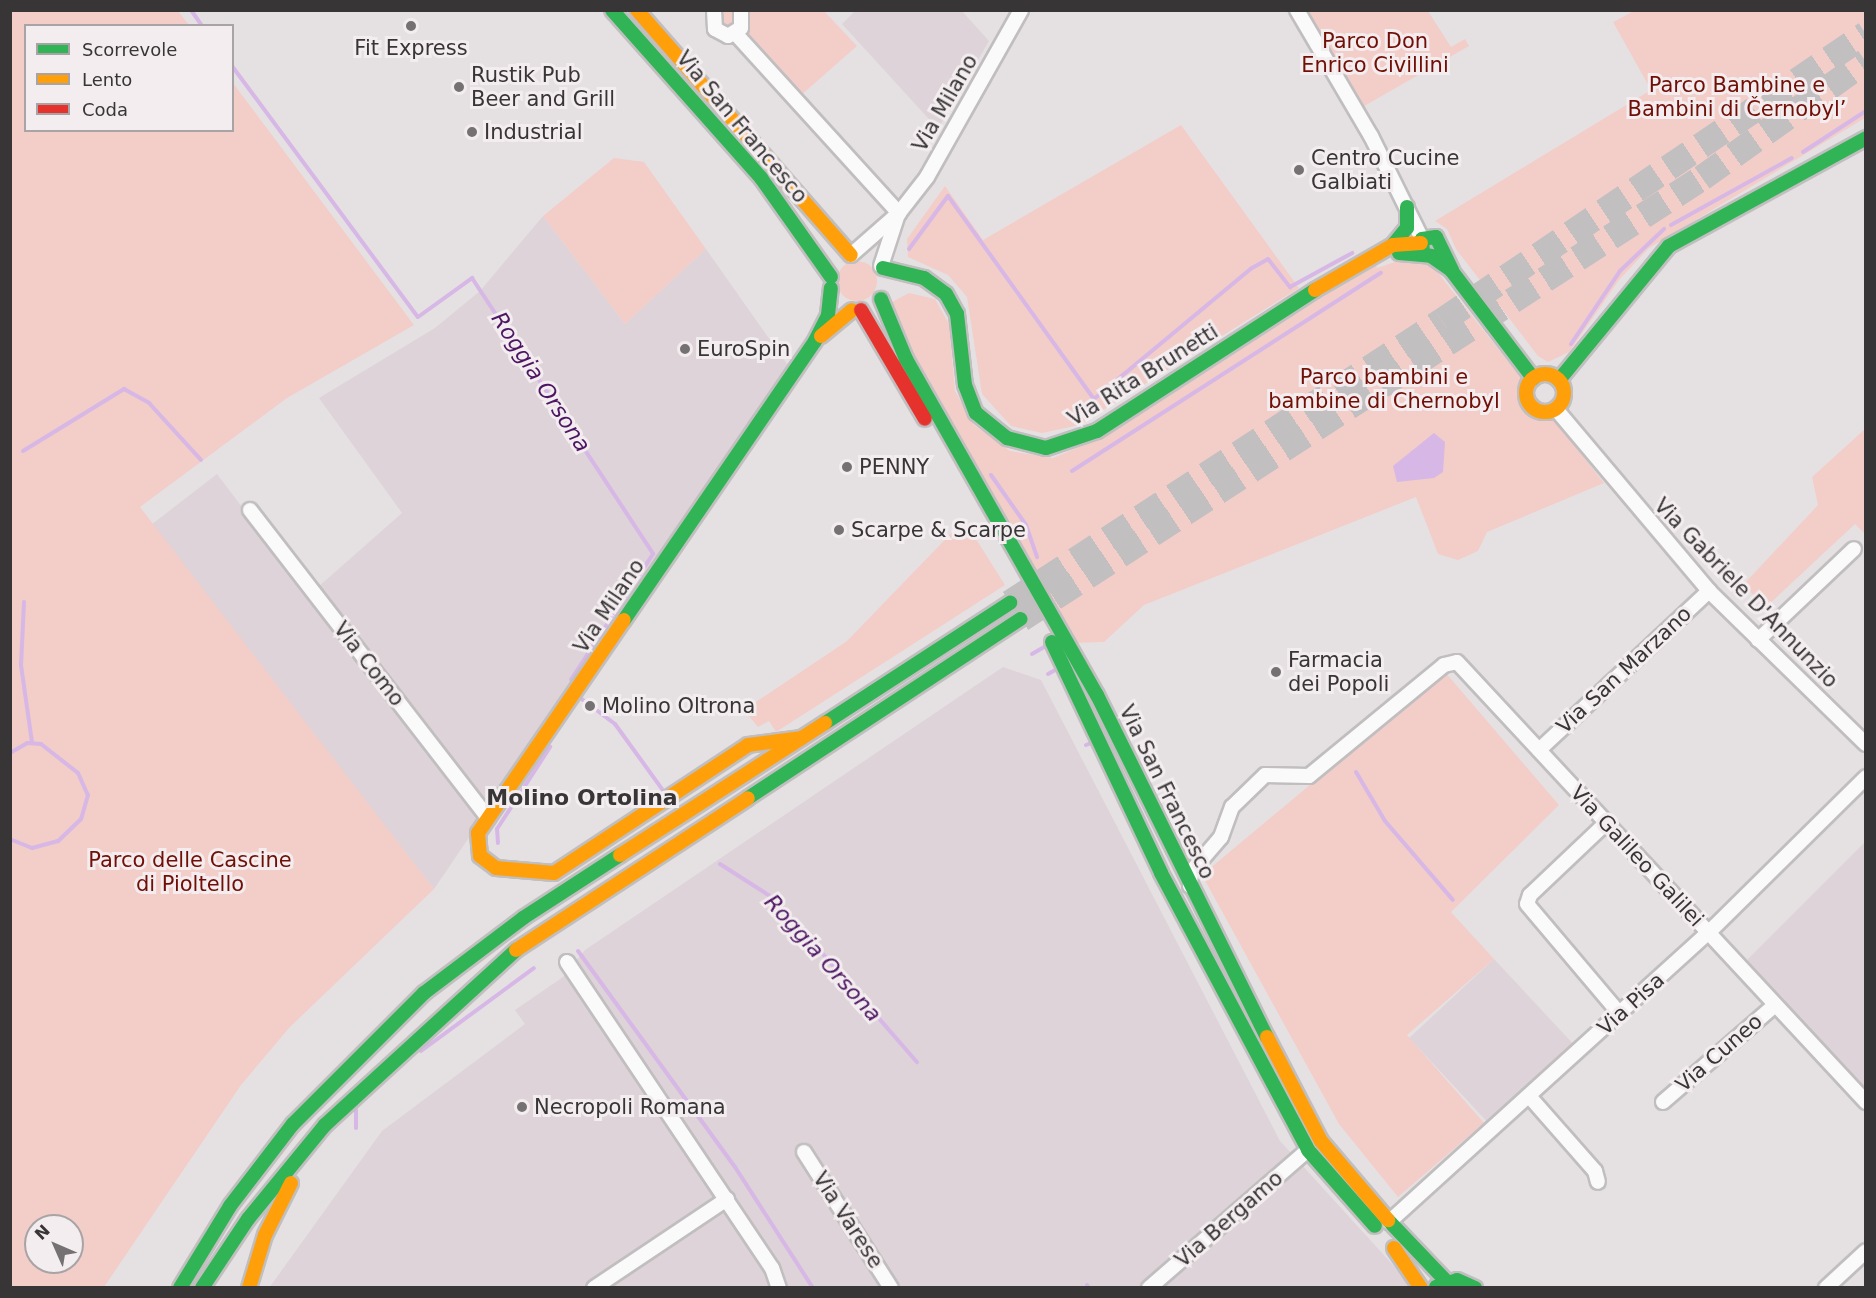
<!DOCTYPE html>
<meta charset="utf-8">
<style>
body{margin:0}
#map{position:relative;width:1876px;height:1298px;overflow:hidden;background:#e5e1e3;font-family:"DejaVu Sans",sans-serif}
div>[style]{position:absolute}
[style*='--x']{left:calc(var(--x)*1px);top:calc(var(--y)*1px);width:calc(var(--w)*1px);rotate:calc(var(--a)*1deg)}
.built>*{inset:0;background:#ddd3d8;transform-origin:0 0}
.green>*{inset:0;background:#f3cdc8}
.round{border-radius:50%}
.water>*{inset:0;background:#d6b7e6}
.stream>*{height:4px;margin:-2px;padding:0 2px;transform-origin:2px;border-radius:2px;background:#d6b7e6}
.highway-tunnel>*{height:26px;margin-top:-13px;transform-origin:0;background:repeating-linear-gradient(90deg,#c2bfc0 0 26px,transparent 0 39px)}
.roads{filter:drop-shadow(2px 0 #c1bebf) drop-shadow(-2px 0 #c1bebf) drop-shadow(0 2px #c1bebf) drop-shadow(0 -2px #c1bebf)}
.street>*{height:14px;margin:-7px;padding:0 7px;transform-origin:7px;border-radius:7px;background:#fbfafb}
.fast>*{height:14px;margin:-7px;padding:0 7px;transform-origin:7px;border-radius:7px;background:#30b455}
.slow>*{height:14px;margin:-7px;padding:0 7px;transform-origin:7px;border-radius:7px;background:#ff9f0a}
.slow>.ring{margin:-7px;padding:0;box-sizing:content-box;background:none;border:14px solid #ff9f0a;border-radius:50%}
.jam>*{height:14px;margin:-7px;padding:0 7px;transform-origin:7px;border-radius:7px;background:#e5322d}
.dots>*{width:16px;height:16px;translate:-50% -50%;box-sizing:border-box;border:3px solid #f3edef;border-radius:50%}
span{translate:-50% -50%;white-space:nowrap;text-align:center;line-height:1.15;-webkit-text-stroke:6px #f3edef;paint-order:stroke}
.park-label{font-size:21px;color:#710e05}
.poi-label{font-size:21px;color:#383536}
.left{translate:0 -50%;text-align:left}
.street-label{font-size:21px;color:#383536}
.water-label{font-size:22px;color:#4c1663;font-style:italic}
.neighbourhood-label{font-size:22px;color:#383536;font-weight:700}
.frame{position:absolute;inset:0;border:12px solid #383536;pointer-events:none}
.legend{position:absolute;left:24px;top:24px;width:210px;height:108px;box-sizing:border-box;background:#f3edef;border:2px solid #a8a3a5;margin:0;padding:8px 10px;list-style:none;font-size:18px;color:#383536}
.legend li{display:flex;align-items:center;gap:12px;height:30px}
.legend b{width:30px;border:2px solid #a8a3a5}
.north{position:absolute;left:24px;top:1214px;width:60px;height:60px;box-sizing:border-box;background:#f3edef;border:2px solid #a8a3a5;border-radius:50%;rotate:315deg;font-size:16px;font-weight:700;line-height:24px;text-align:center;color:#383536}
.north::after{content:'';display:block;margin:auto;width:21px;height:27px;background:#757173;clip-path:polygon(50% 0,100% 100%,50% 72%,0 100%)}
</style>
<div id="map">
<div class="built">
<div style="clip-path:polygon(855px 11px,962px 11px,989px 41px,938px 129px,842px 24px)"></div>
<div style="clip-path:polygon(543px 216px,625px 324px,706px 249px,789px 367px,434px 889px,247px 648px,142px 734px,121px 548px,217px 474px,309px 595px,402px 513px,319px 398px,435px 328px,480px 291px)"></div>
<div style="clip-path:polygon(1003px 667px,1041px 680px,1280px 1141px,1413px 1287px,269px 1288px,382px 1131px,525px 1024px,515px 1010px,563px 977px,585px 950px)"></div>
<div style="clip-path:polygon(1865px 842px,1865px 1102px,1740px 967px)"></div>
<div style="left:1494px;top:959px;width:125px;height:116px;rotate:47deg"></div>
</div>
<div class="green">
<div style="clip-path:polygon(evenodd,10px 11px,178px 11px,189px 25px,26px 26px,26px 130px,232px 130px,233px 83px,414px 325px,287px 398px,140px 507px,434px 889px,289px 1028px,241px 1085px,104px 1287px,11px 1287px,10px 11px,36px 1226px,72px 1226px,72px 1262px,36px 1262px,36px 1226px)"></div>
<div style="clip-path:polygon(750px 11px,824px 11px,857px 46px,799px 97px,748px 36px)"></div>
<div style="clip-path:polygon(1303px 11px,1428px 11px,1451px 47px,1465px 39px,1469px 46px,1359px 109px)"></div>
<div style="clip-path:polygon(1634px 11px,1865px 11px,1865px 118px,1649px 248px,1619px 280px,1569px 352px,1548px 362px,1538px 356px,1456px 249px,1447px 229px,1435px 221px,1651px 90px,1613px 22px)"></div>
<div style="clip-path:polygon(720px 12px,735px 12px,737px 22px,731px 29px,721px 28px)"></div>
<div style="clip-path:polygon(1181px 125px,1299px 288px,1079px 425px,1042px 433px,1011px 426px,982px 394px,967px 297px,948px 275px,908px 257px,907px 239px,945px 186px,983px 240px)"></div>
<div style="clip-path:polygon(614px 158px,644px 162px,706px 249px,625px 324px,543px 216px)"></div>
<div style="clip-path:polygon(1401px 260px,1425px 260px,1435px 269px,1604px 483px,1487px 532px,1478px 551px,1458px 560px,1438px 554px,1416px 497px,1144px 605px,1104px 642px,1072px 643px,906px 352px,890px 303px,909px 293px,935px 299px,949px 324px,955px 391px,974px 425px,1010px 451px,1053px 458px,1108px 435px,1375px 263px,1377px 268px)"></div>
<div class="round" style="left:837px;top:261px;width:40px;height:40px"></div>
<div style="clip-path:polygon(1865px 429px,1865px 534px,1855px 524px,1766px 607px,1743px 585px,1818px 505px,1812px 477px)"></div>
<div style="clip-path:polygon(964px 520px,1005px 585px,776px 732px,769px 721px,758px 727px,744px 710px,847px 641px)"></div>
<div style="clip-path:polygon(1445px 672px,1559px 805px,1451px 912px,1494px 959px,1407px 1035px,1484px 1123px,1398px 1197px,1339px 1124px,1202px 875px)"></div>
</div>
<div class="water">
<div style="clip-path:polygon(1434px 433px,1445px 442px,1443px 472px,1434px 478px,1397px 482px,1393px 466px)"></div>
</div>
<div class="stream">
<div style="--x:191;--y:10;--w:19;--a:55"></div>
<div style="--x:232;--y:66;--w:312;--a:53.5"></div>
<div style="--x:418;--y:317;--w:67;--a:-35.8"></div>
<div style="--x:472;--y:278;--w:330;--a:56.7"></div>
<div style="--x:653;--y:554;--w:150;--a:123.1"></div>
<div style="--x:1803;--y:152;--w:75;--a:-33.1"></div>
<div style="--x:1671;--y:225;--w:138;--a:-29"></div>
<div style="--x:909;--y:249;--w:66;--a:-53.7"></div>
<div style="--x:948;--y:196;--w:250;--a:54.3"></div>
<div style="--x:1094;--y:399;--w:205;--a:-39.7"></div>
<div style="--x:1252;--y:268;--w:18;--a:-29"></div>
<div style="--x:1268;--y:259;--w:36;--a:52"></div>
<div style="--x:1290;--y:287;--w:71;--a:-28.7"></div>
<div style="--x:1571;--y:344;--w:88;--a:-56.1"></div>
<div style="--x:1620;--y:271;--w:61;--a:-43.7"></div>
<div style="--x:23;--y:451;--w:119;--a:-31.5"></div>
<div style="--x:124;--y:389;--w:29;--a:29"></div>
<div style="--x:149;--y:403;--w:77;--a:47.6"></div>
<div style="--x:1072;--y:471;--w:367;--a:-32.7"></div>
<div style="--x:991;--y:475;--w:61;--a:55"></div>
<div style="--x:1026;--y:525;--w:34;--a:71"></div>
<div style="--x:24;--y:602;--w:63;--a:92.7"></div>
<div style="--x:21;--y:665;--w:78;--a:81.9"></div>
<div style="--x:1032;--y:654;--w:16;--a:-30"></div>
<div style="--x:1048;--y:674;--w:13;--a:-29"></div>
<div style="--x:579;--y:697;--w:45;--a:36.9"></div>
<div style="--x:615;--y:724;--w:80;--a:54.1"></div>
<div style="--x:1086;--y:745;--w:9;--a:-21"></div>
<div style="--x:10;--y:753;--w:20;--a:-30"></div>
<div style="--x:27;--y:743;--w:14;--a:4"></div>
<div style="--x:41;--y:744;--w:47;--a:38.1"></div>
<div style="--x:78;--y:773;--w:24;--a:66"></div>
<div style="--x:88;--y:795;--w:25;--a:106"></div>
<div style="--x:81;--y:819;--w:32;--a:136"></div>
<div style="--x:58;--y:841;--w:27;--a:165"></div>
<div style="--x:32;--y:848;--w:24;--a:-158"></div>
<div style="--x:1356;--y:772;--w:57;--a:59.4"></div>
<div style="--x:1385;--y:821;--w:104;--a:49.3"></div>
<div style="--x:498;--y:843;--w:14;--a:-94"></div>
<div style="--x:497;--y:829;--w:98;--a:-57.1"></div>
<div style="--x:720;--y:864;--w:67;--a:32.7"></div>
<div style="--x:776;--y:900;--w:215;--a:49"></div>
<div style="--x:578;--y:951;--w:267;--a:54"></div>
<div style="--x:735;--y:1167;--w:144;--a:57.2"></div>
<div style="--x:421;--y:1051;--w:140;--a:-36.3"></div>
<div style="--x:356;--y:1110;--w:18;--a:90"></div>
<div style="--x:1087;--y:1285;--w:4;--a:56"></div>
</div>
<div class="highway-tunnel">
<div style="--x:1010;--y:603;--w:516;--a:-33.14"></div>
<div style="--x:1442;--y:321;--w:512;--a:-34.09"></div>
<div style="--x:1021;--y:619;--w:811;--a:-32.93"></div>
<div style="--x:1702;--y:178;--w:201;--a:-35.5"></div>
</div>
<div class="roads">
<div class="street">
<div style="--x:714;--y:10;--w:19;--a:87"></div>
<div style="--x:715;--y:29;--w:15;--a:28"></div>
<div style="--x:728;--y:36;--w:15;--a:-32"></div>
<div style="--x:741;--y:28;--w:18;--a:-90"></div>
<div style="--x:1297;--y:10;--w:146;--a:59.6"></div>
<div style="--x:1371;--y:136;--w:115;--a:63.7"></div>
<div style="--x:735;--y:33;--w:244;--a:47.7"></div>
<div style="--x:851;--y:255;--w:64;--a:-41.2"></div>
<div style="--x:899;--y:213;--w:46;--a:-52.1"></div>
<div style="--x:927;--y:177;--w:192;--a:-60.6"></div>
<div style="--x:881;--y:266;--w:52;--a:-71.9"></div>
<div style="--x:1556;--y:409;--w:238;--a:49.9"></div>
<div style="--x:1709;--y:591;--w:219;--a:44.3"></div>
<div style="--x:250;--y:510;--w:389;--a:52.3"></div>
<div style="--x:1758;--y:640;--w:132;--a:-43.5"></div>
<div style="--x:1539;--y:750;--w:233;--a:-43.1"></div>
<div style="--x:1606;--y:823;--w:105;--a:136.5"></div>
<div style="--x:1530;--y:895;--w:9;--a:108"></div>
<div style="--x:1527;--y:904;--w:144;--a:49.8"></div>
<div style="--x:1190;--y:886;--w:14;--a:-86"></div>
<div style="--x:1191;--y:872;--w:46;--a:-49.4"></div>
<div style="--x:1221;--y:837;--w:32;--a:-70"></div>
<div style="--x:1232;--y:807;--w:46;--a:-44.1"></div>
<div style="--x:1265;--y:775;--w:44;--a:1.3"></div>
<div style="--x:1309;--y:776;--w:175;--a:-39.4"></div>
<div style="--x:1444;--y:665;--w:13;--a:-13"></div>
<div style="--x:1457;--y:662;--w:601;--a:47.09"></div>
<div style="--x:567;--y:962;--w:368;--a:56.2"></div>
<div style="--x:772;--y:1268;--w:21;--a:71"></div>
<div style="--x:1529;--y:1096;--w:100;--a:48.7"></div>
<div style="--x:1595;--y:1171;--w:11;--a:75"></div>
<div style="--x:1663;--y:1102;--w:148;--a:-40.9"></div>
<div style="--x:804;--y:1152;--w:161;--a:57.4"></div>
<div style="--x:1389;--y:1222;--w:430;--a:-42.2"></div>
<div style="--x:1708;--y:933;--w:222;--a:-44.6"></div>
<div style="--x:594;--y:1288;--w:160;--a:-33.8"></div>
<div style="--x:1149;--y:1288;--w:211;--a:-41"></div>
<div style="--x:1826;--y:1288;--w:54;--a:-42.8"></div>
</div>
<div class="fast">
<div style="--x:612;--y:10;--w:225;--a:48.4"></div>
<div style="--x:761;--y:178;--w:121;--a:54.7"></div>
<div style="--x:1393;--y:245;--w:22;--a:-51"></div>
<div style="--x:1407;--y:228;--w:21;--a:-90"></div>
<div style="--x:1399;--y:253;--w:32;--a:5"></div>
<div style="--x:1431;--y:256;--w:24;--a:35"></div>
<div style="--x:1451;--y:270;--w:136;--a:52.8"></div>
<div style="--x:1423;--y:253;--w:14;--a:-94"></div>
<div style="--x:1422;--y:239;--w:14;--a:-8"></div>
<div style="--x:1436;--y:237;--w:37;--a:64"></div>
<div style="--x:883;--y:268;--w:42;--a:13.7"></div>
<div style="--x:924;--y:278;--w:27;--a:36"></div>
<div style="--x:946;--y:294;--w:23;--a:61"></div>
<div style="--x:957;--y:314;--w:71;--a:83.6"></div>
<div style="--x:965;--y:385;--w:30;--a:69"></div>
<div style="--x:976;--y:413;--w:40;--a:39"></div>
<div style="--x:1007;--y:438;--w:40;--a:14.4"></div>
<div style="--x:1046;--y:448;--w:54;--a:-18.4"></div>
<div style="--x:1097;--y:431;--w:260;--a:-32.9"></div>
<div style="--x:881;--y:299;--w:65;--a:67.4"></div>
<div style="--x:906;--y:359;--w:386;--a:60.4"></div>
<div style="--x:1097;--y:695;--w:382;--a:63.6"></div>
<div style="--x:1559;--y:380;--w:173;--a:-50.6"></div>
<div style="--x:1669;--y:246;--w:225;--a:-28.7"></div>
<div style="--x:624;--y:620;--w:338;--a:-55.6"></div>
<div style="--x:815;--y:341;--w:29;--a:-63"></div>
<div style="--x:828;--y:315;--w:27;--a:-84"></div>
<div style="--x:1052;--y:642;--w:255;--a:64.7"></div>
<div style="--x:1161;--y:873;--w:314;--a:62"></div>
<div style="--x:1308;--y:1150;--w:101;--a:48.6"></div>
<div style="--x:825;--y:723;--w:221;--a:-33"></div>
<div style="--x:748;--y:798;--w:326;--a:-33.3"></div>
<div style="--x:1388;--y:1220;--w:84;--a:46.4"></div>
<div style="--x:1436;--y:1287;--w:22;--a:-18"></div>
<div style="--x:1457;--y:1280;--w:20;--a:24"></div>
<div style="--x:180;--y:1288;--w:96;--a:-58.6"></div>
<div style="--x:230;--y:1206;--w:103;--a:-52.5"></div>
<div style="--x:293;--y:1124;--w:185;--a:-45"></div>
<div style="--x:424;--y:993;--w:124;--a:-37.1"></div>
<div style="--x:523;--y:918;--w:116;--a:-33"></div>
<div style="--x:202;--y:1288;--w:83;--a:-56.3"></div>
<div style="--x:248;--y:1219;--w:122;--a:-50.7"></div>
<div style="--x:325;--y:1125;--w:259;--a:-42.5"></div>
</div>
<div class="slow">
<div style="--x:637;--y:10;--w:325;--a:48.9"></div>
<div style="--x:1315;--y:290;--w:90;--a:-30"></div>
<div style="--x:1393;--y:245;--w:28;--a:-4"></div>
<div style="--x:821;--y:336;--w:40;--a:-40"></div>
<div class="ring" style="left:1526px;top:374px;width:24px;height:24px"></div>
<div style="--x:620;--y:855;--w:244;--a:-32.8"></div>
<div style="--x:554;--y:873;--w:58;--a:-175.1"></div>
<div style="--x:496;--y:868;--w:20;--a:-143"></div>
<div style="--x:480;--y:856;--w:23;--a:-95"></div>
<div style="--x:478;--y:833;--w:258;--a:-55.6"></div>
<div style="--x:554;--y:873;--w:232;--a:-33.4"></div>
<div style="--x:748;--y:745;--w:53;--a:-7.5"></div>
<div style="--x:516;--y:950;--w:277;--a:-33.2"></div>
<div style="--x:1267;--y:1037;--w:117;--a:62.6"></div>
<div style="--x:1321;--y:1141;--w:104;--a:49.7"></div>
<div style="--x:1394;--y:1248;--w:48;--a:56"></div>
<div style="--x:249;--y:1288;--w:55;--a:-73.2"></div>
<div style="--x:265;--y:1235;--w:58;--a:-63.4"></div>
</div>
<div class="jam">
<div style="--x:861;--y:310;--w:126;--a:59.6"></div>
</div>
</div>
<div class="dots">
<div style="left:411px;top:26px;background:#757173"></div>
<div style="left:459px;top:87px;background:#757173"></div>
<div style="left:472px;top:132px;background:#757173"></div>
<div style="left:1299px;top:170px;background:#757173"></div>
<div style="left:685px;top:349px;background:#757173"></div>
<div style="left:847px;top:467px;background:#757173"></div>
<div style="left:839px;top:530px;background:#757173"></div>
<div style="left:1276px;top:672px;background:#757173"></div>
<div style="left:590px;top:706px;background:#757173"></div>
<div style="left:522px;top:1107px;background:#757173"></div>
</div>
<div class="park-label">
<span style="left:1375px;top:53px">Parco Don<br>Enrico Civillini</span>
<span style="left:1737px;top:97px">Parco Bambine e<br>Bambini di Černobyl’</span>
<span style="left:1384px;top:389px">Parco bambini e<br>bambine di Chernobyl</span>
<span style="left:190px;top:872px">Parco delle Cascine<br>di Pioltello</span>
</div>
<div class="poi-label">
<span style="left:411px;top:48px">Fit Express</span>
<span class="left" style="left:471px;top:87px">Rustik Pub<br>Beer and Grill</span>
<span class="left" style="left:484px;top:132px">Industrial</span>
<span class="left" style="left:1311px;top:170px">Centro Cucine<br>Galbiati</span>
<span class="left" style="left:697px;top:349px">EuroSpin</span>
<span class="left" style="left:859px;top:467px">PENNY</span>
<span class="left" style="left:851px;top:530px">Scarpe &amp; Scarpe</span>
<span class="left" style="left:1288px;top:672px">Farmacia<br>dei Popoli</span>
<span class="left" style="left:602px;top:706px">Molino Oltrona</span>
<span class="left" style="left:534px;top:1107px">Necropoli Romana</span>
</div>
<div class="street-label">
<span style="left:945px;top:103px;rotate:-60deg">Via Milano</span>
<span style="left:742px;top:127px;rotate:50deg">Via San Francesco</span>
<span style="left:1143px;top:375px;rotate:-32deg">Via Rita Brunetti</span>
<span style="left:1746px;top:593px;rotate:46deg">Via Gabriele D'Annunzio</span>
<span style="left:609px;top:606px;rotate:-56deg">Via Milano</span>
<span style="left:369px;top:664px;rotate:52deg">Via Como</span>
<span style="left:1624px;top:670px;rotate:-43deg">Via San Marzano</span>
<span style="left:1167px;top:792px;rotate:64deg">Via San Francesco</span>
<span style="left:1637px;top:856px;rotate:47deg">Via Galileo Galilei</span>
<span style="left:1631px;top:1004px;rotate:-42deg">Via Pisa</span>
<span style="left:1719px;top:1053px;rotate:-41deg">Via Cuneo</span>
<span style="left:1229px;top:1219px;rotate:-41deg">Via Bergamo</span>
<span style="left:848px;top:1220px;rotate:57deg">Via Varese</span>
</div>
<div class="water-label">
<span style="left:541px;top:382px;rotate:57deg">Roggia Orsona</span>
<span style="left:823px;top:958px;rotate:48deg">Roggia Orsona</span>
</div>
<div class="neighbourhood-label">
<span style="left:582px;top:798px">Molino Ortolina</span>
</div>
<div class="frame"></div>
<ul class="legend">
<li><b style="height:8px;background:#30b455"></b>Scorrevole</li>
<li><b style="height:8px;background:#ff9f0a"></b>Lento</li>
<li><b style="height:8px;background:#e5322d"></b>Coda</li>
</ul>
<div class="north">N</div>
</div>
